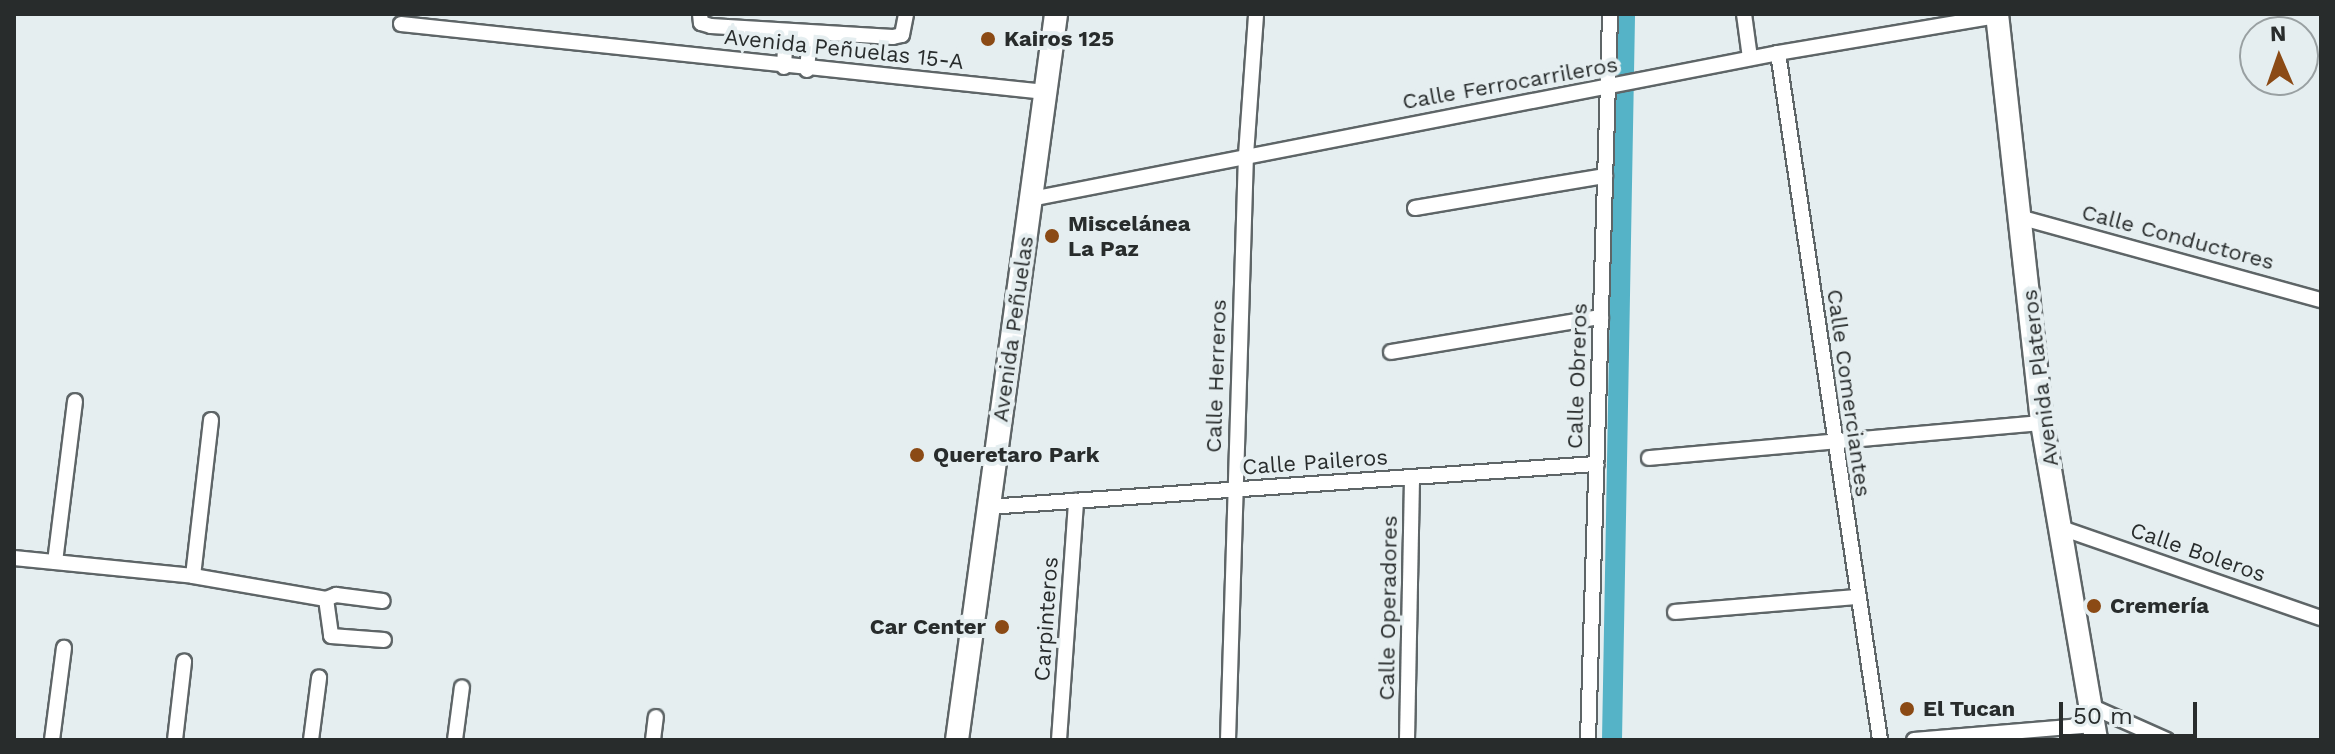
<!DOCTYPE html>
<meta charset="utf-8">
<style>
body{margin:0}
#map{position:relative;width:2335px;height:754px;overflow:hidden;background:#e5eef0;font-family:"Work Sans",sans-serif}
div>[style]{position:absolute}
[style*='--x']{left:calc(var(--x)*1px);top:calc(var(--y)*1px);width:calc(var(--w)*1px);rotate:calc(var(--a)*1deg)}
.canal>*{height:20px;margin:-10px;padding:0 10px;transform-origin:10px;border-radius:10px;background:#55b3c7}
.roads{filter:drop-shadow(2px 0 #5e6567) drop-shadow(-2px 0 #5e6567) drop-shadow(0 2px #5e6567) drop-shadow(0 -2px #5e6567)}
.street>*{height:14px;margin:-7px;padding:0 7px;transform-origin:7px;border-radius:7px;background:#fff}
.secondary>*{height:22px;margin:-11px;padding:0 11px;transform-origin:11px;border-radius:11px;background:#fff}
.dots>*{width:22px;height:22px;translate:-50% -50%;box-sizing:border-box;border:4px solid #e5eef0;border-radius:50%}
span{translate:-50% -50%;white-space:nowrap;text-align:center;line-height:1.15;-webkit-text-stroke:8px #e5eef0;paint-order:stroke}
.poi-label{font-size:22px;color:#282c2c;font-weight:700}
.left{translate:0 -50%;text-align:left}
.right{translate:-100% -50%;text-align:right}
.street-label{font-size:22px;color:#282c2c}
.frame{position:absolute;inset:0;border:16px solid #282c2c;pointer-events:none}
.north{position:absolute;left:2239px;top:16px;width:80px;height:80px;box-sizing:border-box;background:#e5eef0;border:2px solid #99a0a2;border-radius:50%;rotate:358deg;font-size:22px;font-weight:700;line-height:32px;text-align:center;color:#282c2c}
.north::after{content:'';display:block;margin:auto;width:28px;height:36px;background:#8b4a15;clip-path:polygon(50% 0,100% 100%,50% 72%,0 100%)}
.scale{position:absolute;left:2059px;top:702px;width:138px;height:36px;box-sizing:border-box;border:4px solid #282c2c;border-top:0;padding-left:10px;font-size:24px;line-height:28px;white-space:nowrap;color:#282c2c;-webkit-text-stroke:6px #e5eef0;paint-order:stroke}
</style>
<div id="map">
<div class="canal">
<div style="--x:1612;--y:740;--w:726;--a:-88.97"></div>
</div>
<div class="roads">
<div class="street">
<div style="--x:700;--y:14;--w:9;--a:84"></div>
<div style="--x:701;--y:23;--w:10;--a:17"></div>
<div style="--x:711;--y:26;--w:182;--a:3.5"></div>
<div style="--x:893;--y:37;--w:9;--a:-13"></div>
<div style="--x:902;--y:35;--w:21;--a:-79"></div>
<div style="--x:1744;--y:14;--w:44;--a:82.2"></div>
<div style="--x:401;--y:24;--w:648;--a:6.03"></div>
<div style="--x:1778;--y:53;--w:695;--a:81.55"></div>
<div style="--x:784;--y:67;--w:35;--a:-87"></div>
<div style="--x:807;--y:70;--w:36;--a:-85"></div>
<div style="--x:1031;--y:199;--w:761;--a:-11.06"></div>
<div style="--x:1778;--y:53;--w:222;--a:-9.6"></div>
<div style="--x:1415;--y:208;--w:193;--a:-9.6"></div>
<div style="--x:2023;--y:218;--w:309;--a:15.4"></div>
<div style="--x:1391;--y:352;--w:213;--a:-9.5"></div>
<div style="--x:1649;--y:458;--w:395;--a:-5.1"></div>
<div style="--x:988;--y:507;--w:610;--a:-4.05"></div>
<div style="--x:2061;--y:528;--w:275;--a:19.1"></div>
<div style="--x:14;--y:558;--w:180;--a:5.7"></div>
<div style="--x:193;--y:576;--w:135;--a:9.8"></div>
<div style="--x:326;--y:599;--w:11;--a:-22"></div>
<div style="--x:336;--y:595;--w:47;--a:7.3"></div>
<div style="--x:55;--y:562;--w:162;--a:-82.9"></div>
<div style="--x:193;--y:576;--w:157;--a:-83.4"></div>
<div style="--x:326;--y:599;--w:37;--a:82"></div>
<div style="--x:331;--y:636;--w:53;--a:4.3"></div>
<div style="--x:1675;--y:612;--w:184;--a:-4.7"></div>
<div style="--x:2088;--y:705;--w:86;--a:23.9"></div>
<div style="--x:52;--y:740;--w:93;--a:-82.6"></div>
<div style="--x:175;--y:740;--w:79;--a:-83.4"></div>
<div style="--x:311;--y:740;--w:63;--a:-82.6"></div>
<div style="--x:455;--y:740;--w:53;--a:-82.5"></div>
<div style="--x:653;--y:740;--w:23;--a:-83"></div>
<div style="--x:1059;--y:740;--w:240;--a:-85.9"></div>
<div style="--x:1228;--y:740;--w:585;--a:-88.24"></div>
<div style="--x:1246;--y:155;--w:141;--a:-85.9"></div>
<div style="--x:1407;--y:740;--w:263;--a:-88.9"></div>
<div style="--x:1588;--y:740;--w:726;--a:-88.26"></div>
<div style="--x:1914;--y:740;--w:180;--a:-4.8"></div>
</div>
<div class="secondary">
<div style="--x:1997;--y:14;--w:411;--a:83.7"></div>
<div style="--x:2042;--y:423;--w:322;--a:80.3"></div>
<div style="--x:957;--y:740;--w:733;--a:-82.23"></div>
</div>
</div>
<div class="dots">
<div style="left:988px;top:39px;background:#8b4a15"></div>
<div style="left:1052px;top:236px;background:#8b4a15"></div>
<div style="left:917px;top:455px;background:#8b4a15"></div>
<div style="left:2094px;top:606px;background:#8b4a15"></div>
<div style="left:1002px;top:627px;background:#8b4a15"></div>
<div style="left:1907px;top:709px;background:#8b4a15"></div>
</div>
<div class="poi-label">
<span class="left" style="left:1004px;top:39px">Kairos 125</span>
<span class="left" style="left:1068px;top:236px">Miscelánea<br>La Paz</span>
<span class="left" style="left:933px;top:455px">Queretaro Park</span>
<span class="left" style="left:2110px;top:606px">Cremería</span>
<span class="right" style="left:986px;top:627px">Car Center</span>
<span class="left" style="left:1923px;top:709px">El Tucan</span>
</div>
<div class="street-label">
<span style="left:844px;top:49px;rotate:6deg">Avenida Peñuelas 15-A</span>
<span style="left:1510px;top:83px;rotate:-10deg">Calle Ferrocarrileros</span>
<span style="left:2178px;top:237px;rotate:15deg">Calle Conductores</span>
<span style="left:1013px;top:329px;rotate:-82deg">Avenida Peñuelas</span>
<span style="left:1216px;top:376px;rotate:-88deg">Calle Herreros</span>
<span style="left:1577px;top:376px;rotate:-88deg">Calle Obreros</span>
<span style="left:2040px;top:378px;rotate:-97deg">Avenida Plateros</span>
<span style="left:1849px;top:393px;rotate:82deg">Calle Comerciantes</span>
<span style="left:1315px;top:462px;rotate:-4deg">Calle Paileros</span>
<span style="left:2198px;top:552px;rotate:19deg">Calle Boleros</span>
<span style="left:1388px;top:608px;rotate:-89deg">Calle Operadores</span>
<span style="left:1046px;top:619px;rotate:-86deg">Carpinteros</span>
</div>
<div class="frame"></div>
<div class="north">N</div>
<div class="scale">50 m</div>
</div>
